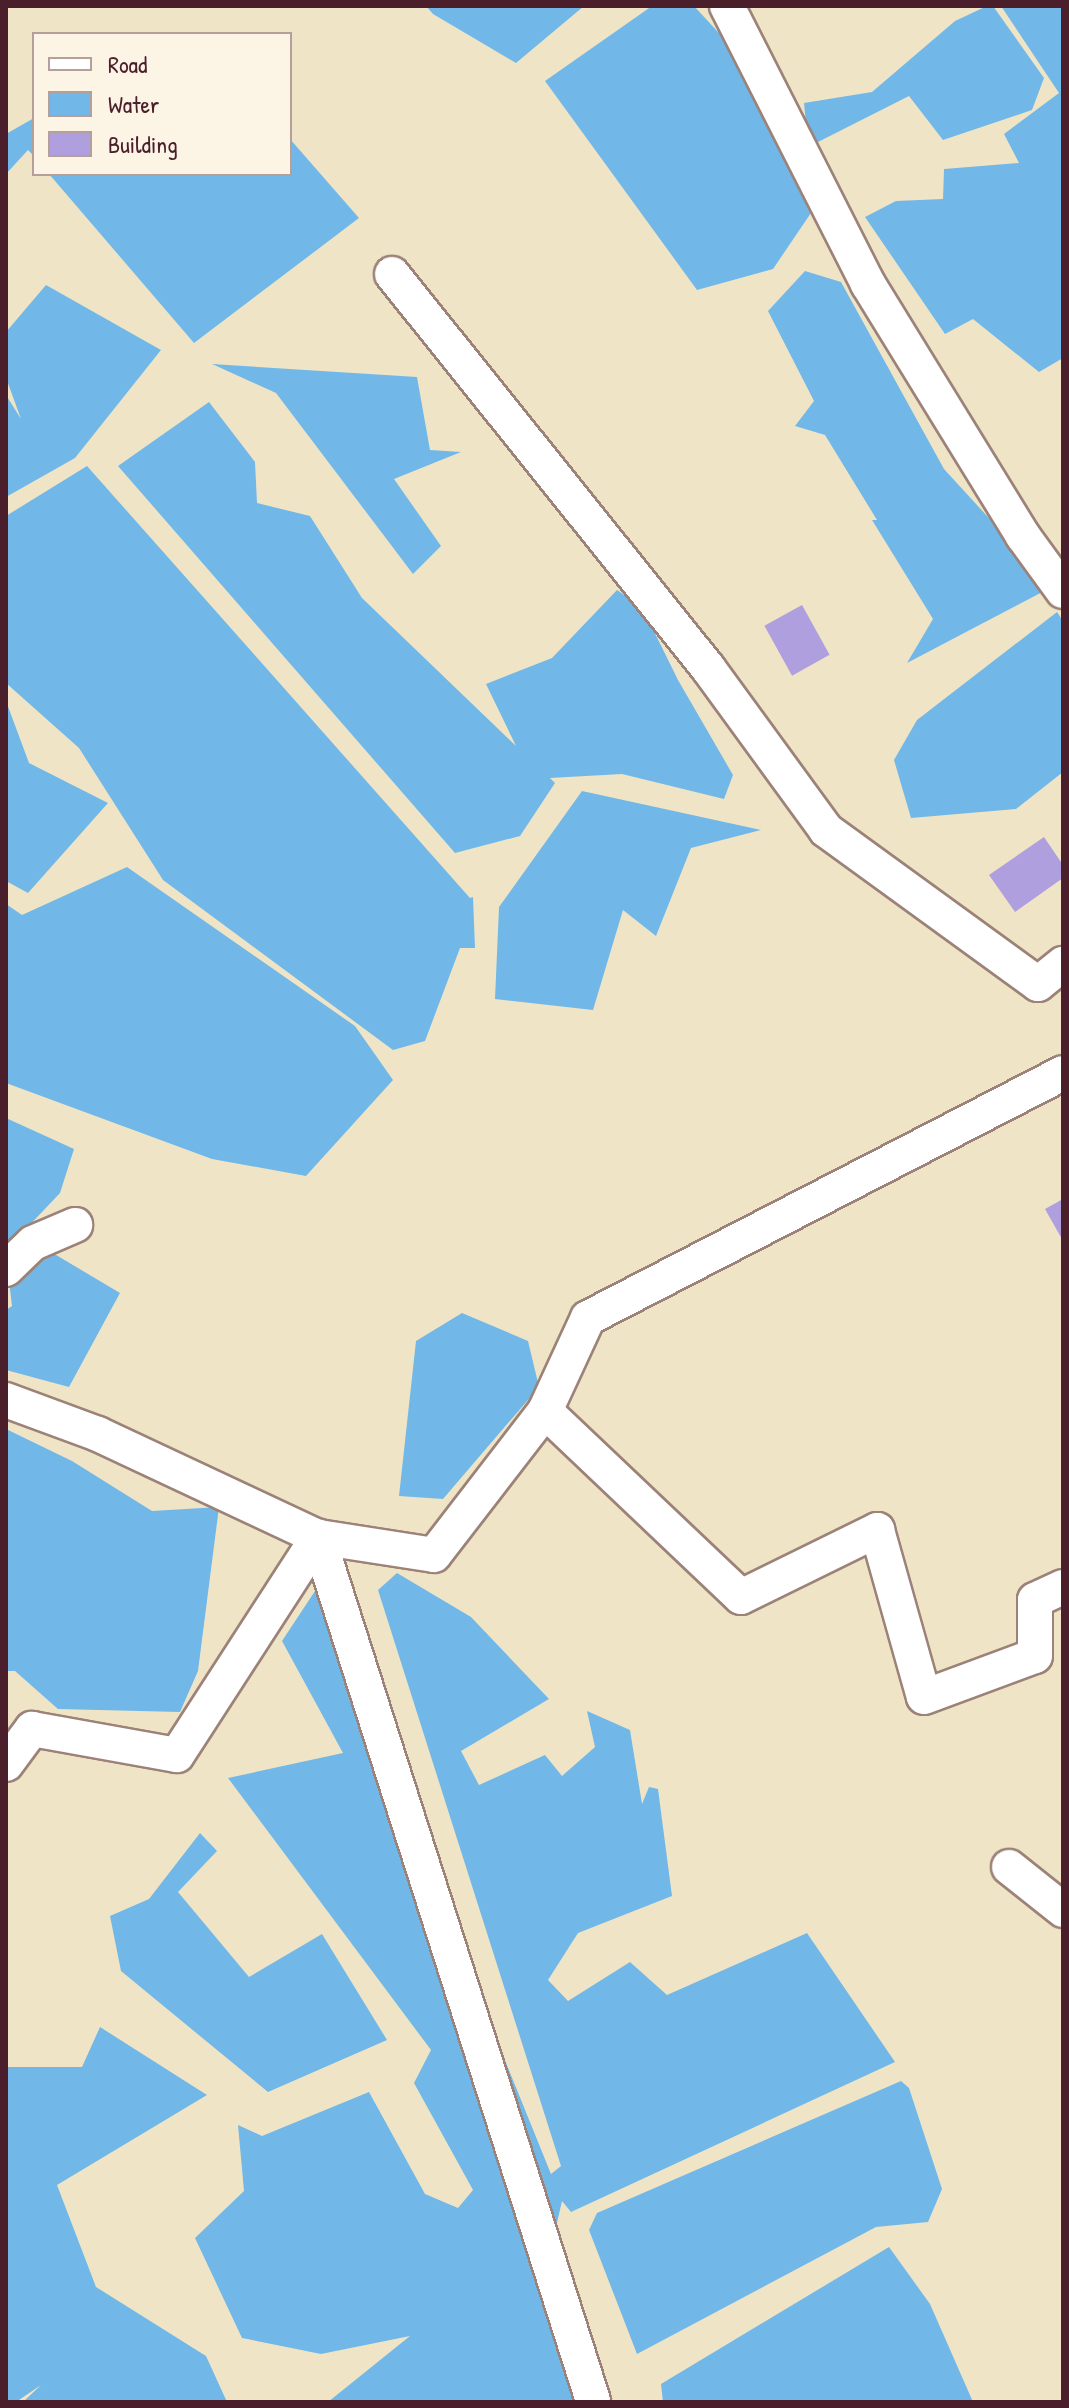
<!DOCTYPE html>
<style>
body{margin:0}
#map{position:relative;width:1069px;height:2408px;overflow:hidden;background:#efe5c6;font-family:"Patrick Hand",sans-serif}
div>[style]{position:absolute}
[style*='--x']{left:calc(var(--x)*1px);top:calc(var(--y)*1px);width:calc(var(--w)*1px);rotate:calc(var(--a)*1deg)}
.water>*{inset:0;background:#71b8e8}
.building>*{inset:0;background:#af9fdf;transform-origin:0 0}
.roads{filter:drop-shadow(2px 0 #9c8278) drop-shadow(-2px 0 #9c8278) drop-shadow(0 2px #9c8278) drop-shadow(0 -2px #9c8278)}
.street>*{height:34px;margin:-17px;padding:0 17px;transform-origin:17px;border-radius:17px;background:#fff}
span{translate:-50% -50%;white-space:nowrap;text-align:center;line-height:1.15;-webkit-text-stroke:8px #fcf5e5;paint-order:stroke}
.frame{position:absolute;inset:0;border:8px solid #4a1f2b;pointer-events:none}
.legend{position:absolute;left:32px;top:32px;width:260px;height:144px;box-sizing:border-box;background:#fcf5e5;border:2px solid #b59f9b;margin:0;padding:10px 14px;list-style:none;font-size:24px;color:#4a1f2b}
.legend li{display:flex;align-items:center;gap:16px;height:40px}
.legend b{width:40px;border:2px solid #b59f9b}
</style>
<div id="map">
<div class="water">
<div style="clip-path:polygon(426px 6px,584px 6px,516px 63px,433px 14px)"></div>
<div style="clip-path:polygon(652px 6px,694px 6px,731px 46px,813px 210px,773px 269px,697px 290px,545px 81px)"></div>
<div style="clip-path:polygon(987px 6px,993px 6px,1044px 78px,1032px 110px,943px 140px,909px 96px,816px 143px,807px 135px,804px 103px,872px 92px,955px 21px)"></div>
<div style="clip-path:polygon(1001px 6px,1063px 6px,1063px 358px,1039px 372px,973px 319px,945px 334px,865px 217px,896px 201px,943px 199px,944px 169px,1019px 163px,1004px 134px,1059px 93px)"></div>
<div style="clip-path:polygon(34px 118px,34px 156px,28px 150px,6px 174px,6px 134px)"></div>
<div style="clip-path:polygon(290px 139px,359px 218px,194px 343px,49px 174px,290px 174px)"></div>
<div style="clip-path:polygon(805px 271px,841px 282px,944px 469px,1052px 587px,907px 663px,933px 619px,872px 520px,877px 520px,825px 435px,795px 426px,814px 401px,768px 311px)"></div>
<div style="clip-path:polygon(46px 285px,161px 350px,75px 458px,6px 497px,6px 395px,21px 419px,6px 378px,6px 332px)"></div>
<div style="clip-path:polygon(212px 364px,417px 377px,430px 450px,461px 452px,394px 479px,441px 546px,413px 574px,276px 393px)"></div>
<div style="clip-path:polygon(209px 402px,255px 462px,257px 503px,310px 516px,362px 598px,516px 746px,486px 684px,552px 658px,617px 590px,642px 607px,678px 680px,733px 775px,724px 799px,622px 774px,550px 778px,555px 783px,520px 836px,455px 853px,118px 466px)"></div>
<div style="clip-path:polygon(87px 466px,470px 898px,473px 897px,475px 948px,460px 948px,425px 1041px,393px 1050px,163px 880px,79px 748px,6px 683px,6px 516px)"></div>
<div style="clip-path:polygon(1057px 612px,1063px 621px,1063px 772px,1016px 809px,911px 818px,894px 760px,917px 720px)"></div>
<div style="clip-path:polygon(6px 701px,29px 763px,108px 803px,28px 893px,6px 881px)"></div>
<div style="clip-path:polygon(582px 791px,761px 830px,691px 848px,656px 936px,623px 910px,593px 1010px,495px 999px,499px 907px)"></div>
<div style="clip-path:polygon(127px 867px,355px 1026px,393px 1080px,306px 1176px,212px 1159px,6px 1083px,6px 904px,22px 915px)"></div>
<div style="clip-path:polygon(6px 1118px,74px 1149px,60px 1193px,6px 1250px)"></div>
<div style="clip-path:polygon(46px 1249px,120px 1293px,69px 1387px,6px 1370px,6px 1310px,12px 1306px,9px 1281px)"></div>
<div style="clip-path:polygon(462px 1313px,528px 1341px,539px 1387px,443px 1499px,399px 1496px,416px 1341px)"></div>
<div style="clip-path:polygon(6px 1429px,72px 1461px,152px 1511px,219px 1507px,198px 1671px,180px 1712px,58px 1709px,15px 1671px,6px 1671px)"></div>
<div style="clip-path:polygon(397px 1573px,471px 1617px,549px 1699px,461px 1751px,479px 1785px,545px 1755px,562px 1776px,595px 1747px,587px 1711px,630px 1730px,642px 1804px,649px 1787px,658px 1789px,672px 1896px,578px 1933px,548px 1980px,568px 2001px,630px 1962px,667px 1995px,807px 1933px,895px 2062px,571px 2212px,562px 2201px,554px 2236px,597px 2383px,569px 2402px,328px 2402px,410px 2336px,321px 2354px,242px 2338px,195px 2238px,244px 2191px,238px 2125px,262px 2136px,369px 2092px,425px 2194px,458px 2208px,473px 2190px,414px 2083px,431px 2050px,228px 1778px,343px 1753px,282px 1641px,315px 1591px,551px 2174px,561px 2166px,378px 1590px)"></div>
<div style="clip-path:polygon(200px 1833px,217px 1851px,178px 1892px,249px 1977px,322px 1934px,387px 2040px,268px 2092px,121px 1971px,110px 1916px,149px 1899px)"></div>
<div style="clip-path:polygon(100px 2027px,207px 2095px,57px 2185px,96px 2287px,206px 2356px,227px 2402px,23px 2402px,41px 2385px,16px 2402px,6px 2402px,6px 2067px,82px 2067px)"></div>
<div style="clip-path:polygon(901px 2081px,909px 2088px,942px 2189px,928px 2222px,876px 2227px,637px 2354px,589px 2230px,597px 2213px)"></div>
<div style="clip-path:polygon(889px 2247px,930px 2304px,973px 2402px,663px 2402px,661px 2384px)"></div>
</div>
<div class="building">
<div style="left:802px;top:605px;width:57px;height:43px;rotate:61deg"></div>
<div style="clip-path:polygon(1044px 837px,1063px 865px,1063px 878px,1015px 912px,989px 875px)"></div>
<div style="clip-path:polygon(1063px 1199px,1063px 1241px,1045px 1209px)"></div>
</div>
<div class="roads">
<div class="street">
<div style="--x:727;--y:6;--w:312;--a:63.1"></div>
<div style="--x:868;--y:284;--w:296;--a:58.4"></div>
<div style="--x:1023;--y:536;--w:68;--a:54"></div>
<div style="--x:392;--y:274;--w:505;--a:51.27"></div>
<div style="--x:708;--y:668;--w:200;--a:53.9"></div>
<div style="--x:826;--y:830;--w:262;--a:36"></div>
<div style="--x:1038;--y:984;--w:32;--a:-39"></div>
<div style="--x:6;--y:1269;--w:37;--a:-44"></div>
<div style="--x:33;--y:1243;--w:46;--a:-23.2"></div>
<div style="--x:6;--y:1400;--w:98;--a:20.3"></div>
<div style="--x:98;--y:1434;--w:243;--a:25.1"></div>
<div style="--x:318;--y:1537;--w:907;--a:72.34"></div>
<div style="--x:545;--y:1411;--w:102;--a:-65.2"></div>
<div style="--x:588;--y:1318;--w:534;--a:-27.28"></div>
<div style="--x:6;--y:1764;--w:44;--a:-53.4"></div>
<div style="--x:32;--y:1729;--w:147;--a:10.2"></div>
<div style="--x:177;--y:1755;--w:260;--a:-57.1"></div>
<div style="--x:318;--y:1537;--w:117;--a:8.8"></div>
<div style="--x:434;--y:1555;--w:182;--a:-52.4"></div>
<div style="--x:545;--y:1411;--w:270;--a:43.5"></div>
<div style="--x:741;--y:1597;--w:152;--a:-26.2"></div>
<div style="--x:877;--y:1530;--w:173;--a:74.3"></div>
<div style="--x:924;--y:1697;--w:118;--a:-20.3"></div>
<div style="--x:1035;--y:1656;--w:56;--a:-90"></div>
<div style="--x:1035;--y:1600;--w:31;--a:-25"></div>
<div style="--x:1009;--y:1867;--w:69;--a:38.5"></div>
</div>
</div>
<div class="frame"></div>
<ul class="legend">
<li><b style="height:10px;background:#fff"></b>Road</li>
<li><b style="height:22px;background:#71b8e8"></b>Water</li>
<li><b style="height:22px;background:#af9fdf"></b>Building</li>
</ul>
</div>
